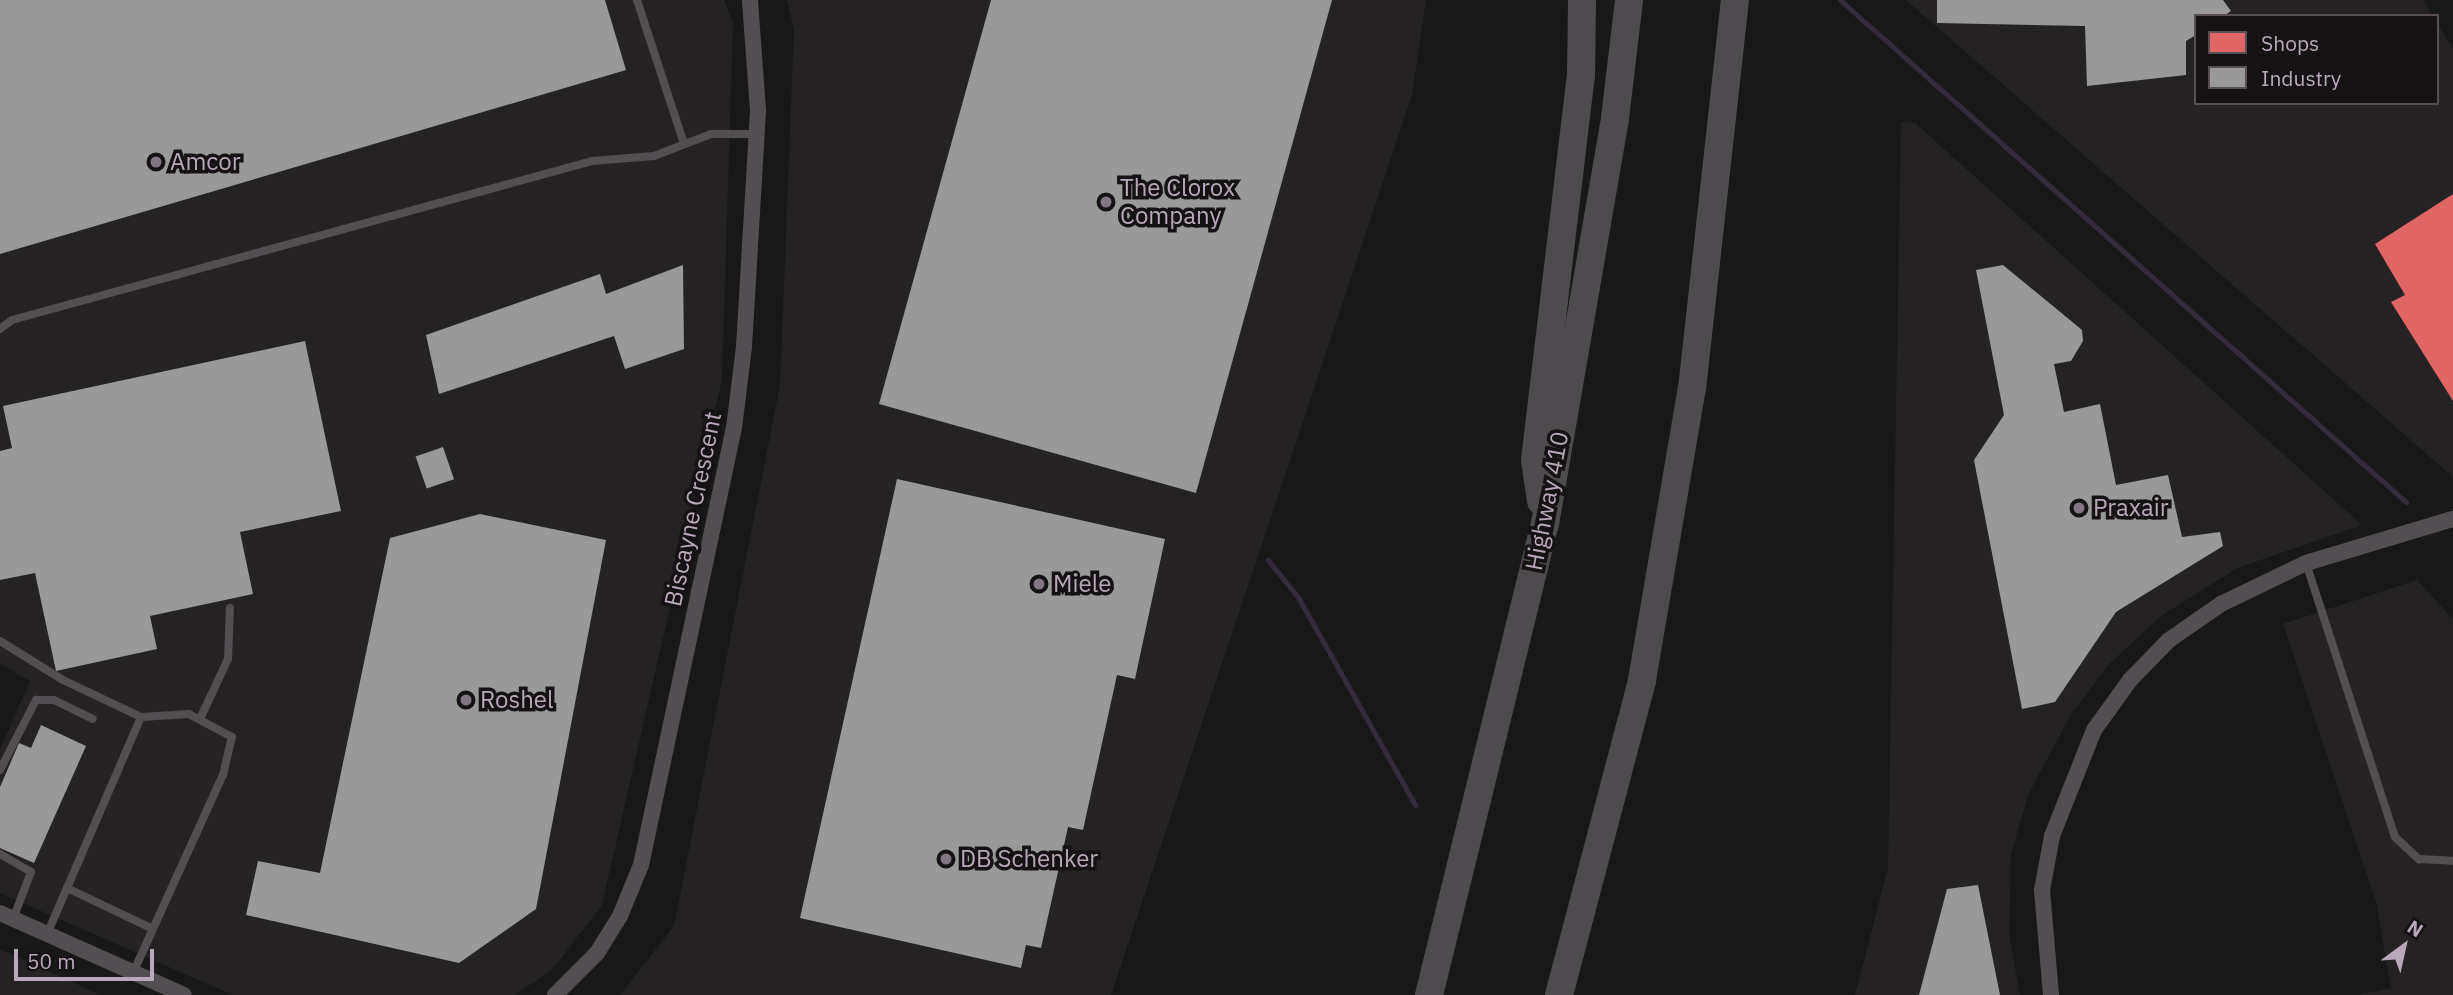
<!DOCTYPE html>
<style>
body{margin:0}
#map{position:relative;width:2453px;height:995px;overflow:hidden;background:#191819;font-family:"IBM Plex Sans",sans-serif}
div>[style]{position:absolute}
[style*='--x']{left:calc(var(--x)*1px);top:calc(var(--y)*1px);width:calc(var(--w)*1px);rotate:calc(var(--a)*1deg)}
.built>*{inset:0;background:#252224}
.shops>*{inset:0;background:#e06666}
.industry>*{inset:0;background:#999;transform-origin:0 0}
.stream>*{height:5px;margin:-2.5px;padding:0 2.5px;transform-origin:2.5px;border-radius:2.5px;background:#352a3c}
.lane>*{height:8px;margin:-4px;padding:0 4px;transform-origin:4px;border-radius:4px;background:#534e52}
.street>*{height:16px;margin:-8px;padding:0 8px;transform-origin:8px;border-radius:8px;background:#534e52}
.highway>*{height:28px;margin:-14px;padding:0 14px;transform-origin:14px;border-radius:14px;background:#4e4b4e}
.dots>*{width:19px;height:19px;translate:-50% -50%;box-sizing:border-box;border:4px solid #151214;border-radius:50%}
span{translate:-50% -50%;white-space:nowrap;text-align:center;line-height:1.15;-webkit-text-stroke:7px #151214;paint-order:stroke}
.poi-label{font-size:24px;color:#b9a8ba}
.left{translate:0 -50%;text-align:left}
.street-label{font-size:24px;color:#b9a8ba}
.legend{position:absolute;left:2194px;top:14px;width:245px;height:91px;box-sizing:border-box;background:#151214;border:2px solid #574e56;margin:0;padding:9px 12px;list-style:none;font-size:21px;color:#b9a8ba}
.legend li{display:flex;align-items:center;gap:14px;height:35px}
.legend b{width:35px;border:2px solid #574e56}
.north{position:absolute;left:2369px;top:911px;width:70px;height:70px;-webkit-text-stroke:5px #151214;paint-order:stroke;rotate:33deg;font-size:19px;font-weight:700;line-height:28px;text-align:center;color:#b9a8ba}
.north::after{content:'';display:block;margin:auto;width:24px;height:32px;background:#b9a8ba;clip-path:polygon(50% 0,100% 100%,50% 72%,0 100%)}
.scale{position:absolute;left:14px;top:949px;width:140px;height:32px;box-sizing:border-box;border:4px solid #b9a8ba;border-top:0;padding-left:9px;font-size:21px;line-height:24px;white-space:nowrap;color:#b9a8ba;-webkit-text-stroke:5px #151214;paint-order:stroke}
</style>
<div id="map">
<div class="built">
<div style="clip-path:polygon(0 0,724px 0,733px 23px,722px 379px,602px 905px,552px 970px,514px 995px,233px 995px,0 893px,0 749px,30px 681px,0 664px)"></div>
<div style="clip-path:polygon(787px 0,1426px 0,1412px 95px,1111px 995px,620px 995px,674px 926px,780px 385px,794px 30px)"></div>
<div style="clip-path:polygon(1906px 0,2423px 0,2433px 16px,2196px 16px,2196px 103px,2437px 103px,2437px 23px,2453px 48px,2453px 477px)"></div>
<div style="clip-path:polygon(1901px 122px,1915px 123px,2362px 525px,2237px 568px,2161px 616px,2107px 666px,2070px 716px,2028px 795px,2011px 854px,2009px 935px,2020px 995px,1855px 995px,1888px 868px)"></div>
<div style="clip-path:polygon(2417px 580px,2453px 619px,2453px 995px,2358px 995px,2391px 988px,2376px 901px,2283px 624px)"></div>
<div style="clip-path:polygon(0 949px,101px 995px,0 995px)"></div>
</div>
<div class="shops">
<div style="clip-path:polygon(2453px 194px,2453px 401px,2391px 302px,2405px 295px,2375px 244px)"></div>
</div>
<div class="industry">
<div style="clip-path:polygon(0 0,605px 0,626px 70px,0 254px)"></div>
<div style="clip-path:polygon(991px 0,1332px 0,1196px 493px,879px 404px)"></div>
<div style="clip-path:polygon(1937px 0,2223px 0,2231px 11px,2224px 16px,2196px 16px,2196px 35px,2186px 41px,2186px 75px,2087px 86px,2085px 26px,1937px 23px)"></div>
<div style="clip-path:polygon(683px 265px,684px 349px,625px 369px,614px 336px,439px 394px,426px 335px,600px 274px,606px 294px)"></div>
<div style="clip-path:polygon(2003px 265px,2082px 330px,2083px 341px,2071px 361px,2054px 364px,2064px 412px,2100px 404px,2116px 485px,2168px 475px,2182px 537px,2220px 532px,2223px 546px,2116px 612px,2055px 702px,2022px 709px,1974px 460px,2004px 415px,1976px 270px)"></div>
<div style="clip-path:polygon(305px 341px,341px 511px,240px 532px,253px 594px,150px 616px,157px 649px,56px 671px,35px 573px,0 580px,0 451px,12px 448px,3px 406px)"></div>
<div style="left:443px;top:447px;width:34px;height:29px;rotate:71deg"></div>
<div style="clip-path:polygon(897px 479px,1165px 539px,1135px 679px,1117px 675px,1083px 830px,1068px 827px,1041px 948px,1026px 945px,1021px 968px,800px 918px)"></div>
<div style="clip-path:polygon(480px 514px,606px 540px,536px 909px,459px 963px,246px 915px,258px 861px,320px 873px,390px 538px)"></div>
<div style="clip-path:polygon(41px 725px,86px 746px,34px 863px,0 848px,0 787px,19px 743px,31px 748px)"></div>
<div style="clip-path:polygon(1978px 885px,2000px 995px,1919px 995px,1947px 889px)"></div>
</div>
<div class="stream">
<div style="--x:1840;--y:0;--w:757;--a:41.57"></div>
<div style="--x:1268;--y:560;--w:48;--a:51"></div>
<div style="--x:1298;--y:597;--w:239;--a:60.6"></div>
</div>
<div class="lane">
<div style="--x:637;--y:0;--w:151;--a:71.9"></div>
<div style="--x:0;--y:329;--w:15;--a:-37"></div>
<div style="--x:12;--y:320;--w:601;--a:-15.33"></div>
<div style="--x:592;--y:161;--w:62;--a:-4.6"></div>
<div style="--x:654;--y:156;--w:61;--a:-21.1"></div>
<div style="--x:711;--y:134;--w:44;--a:0"></div>
<div style="--x:2306;--y:563;--w:288;--a:72"></div>
<div style="--x:2395;--y:837;--w:33;--a:43"></div>
<div style="--x:2419;--y:859;--w:34;--a:3"></div>
<div style="--x:0;--y:641;--w:74;--a:31.8"></div>
<div style="--x:63;--y:680;--w:86;--a:25.4"></div>
<div style="--x:141;--y:717;--w:236;--a:113.4"></div>
<div style="--x:200;--y:719;--w:66;--a:-65"></div>
<div style="--x:228;--y:659;--w:51;--a:-87.8"></div>
<div style="--x:0;--y:770;--w:79;--a:-62.8"></div>
<div style="--x:36;--y:700;--w:18;--a:0"></div>
<div style="--x:54;--y:700;--w:43;--a:26"></div>
<div style="--x:0;--y:854;--w:36;--a:30"></div>
<div style="--x:31;--y:872;--w:50;--a:111"></div>
<div style="--x:67;--y:888;--w:95;--a:25.5"></div>
<div style="--x:133;--y:973;--w:217;--a:-65.6"></div>
<div style="--x:223;--y:775;--w:39;--a:-77"></div>
<div style="--x:232;--y:737;--w:49;--a:-151.9"></div>
<div style="--x:189;--y:714;--w:48;--a:176.4"></div>
</div>
<div class="street">
<div style="--x:0;--y:913;--w:201;--a:24"></div>
<div style="--x:555;--y:995;--w:59;--a:-45"></div>
<div style="--x:597;--y:953;--w:44;--a:-58.1"></div>
<div style="--x:620;--y:916;--w:55;--a:-67.6"></div>
<div style="--x:641;--y:865;--w:447;--a:-78"></div>
<div style="--x:734;--y:428;--w:82;--a:-83"></div>
<div style="--x:744;--y:347;--w:237;--a:-86.6"></div>
<div style="--x:758;--y:110;--w:110;--a:-94.2"></div>
<div style="--x:2051;--y:995;--w:105;--a:-94.9"></div>
<div style="--x:2042;--y:890;--w:55;--a:-79.5"></div>
<div style="--x:2052;--y:836;--w:114;--a:-68.4"></div>
<div style="--x:2094;--y:730;--w:62;--a:-54.2"></div>
<div style="--x:2130;--y:680;--w:56;--a:-45.7"></div>
<div style="--x:2169;--y:640;--w:63;--a:-34.7"></div>
<div style="--x:2221;--y:604;--w:94;--a:-25.8"></div>
<div style="--x:2306;--y:563;--w:153;--a:-16.7"></div>
</div>
<div class="highway">
<div style="--x:1541;--y:501;--w:41;--a:-98.3"></div>
<div style="--x:1535;--y:460;--w:388;--a:-83.2"></div>
<div style="--x:1581;--y:75;--w:75;--a:-89.2"></div>
<div style="--x:1429;--y:995;--w:485;--a:-76.2"></div>
<div style="--x:1545;--y:524;--w:412;--a:-80.2"></div>
<div style="--x:1615;--y:118;--w:119;--a:-83.2"></div>
<div style="--x:1559;--y:995;--w:326;--a:-75.2"></div>
<div style="--x:1642;--y:680;--w:295;--a:-80.3"></div>
<div style="--x:1692;--y:389;--w:391;--a:-83.7"></div>
</div>
<div class="dots">
<div style="left:156px;top:162px;background:#817682"></div>
<div style="left:1106px;top:202px;background:#817682"></div>
<div style="left:2079px;top:508px;background:#817682"></div>
<div style="left:1039px;top:584px;background:#817682"></div>
<div style="left:466px;top:700px;background:#817682"></div>
<div style="left:946px;top:859px;background:#817682"></div>
</div>
<div class="poi-label">
<span class="left" style="left:170px;top:162px">Amcor</span>
<span class="left" style="left:1120px;top:202px">The Clorox<br>Company</span>
<span class="left" style="left:2093px;top:508px">Praxair</span>
<span class="left" style="left:1053px;top:584px">Miele</span>
<span class="left" style="left:480px;top:700px">Roshel</span>
<span class="left" style="left:960px;top:859px">DB Schenker</span>
</div>
<div class="street-label">
<span style="left:1547px;top:501px;rotate:-79deg">Highway 410</span>
<span style="left:693px;top:509px;rotate:-78deg">Biscayne Crescent</span>
</div>
<ul class="legend">
<li><b style="height:19px;background:#e06666"></b>Shops</li>
<li><b style="height:19px;background:#999"></b>Industry</li>
</ul>
<div class="north">N</div>
<div class="scale">50 m</div>
</div>
